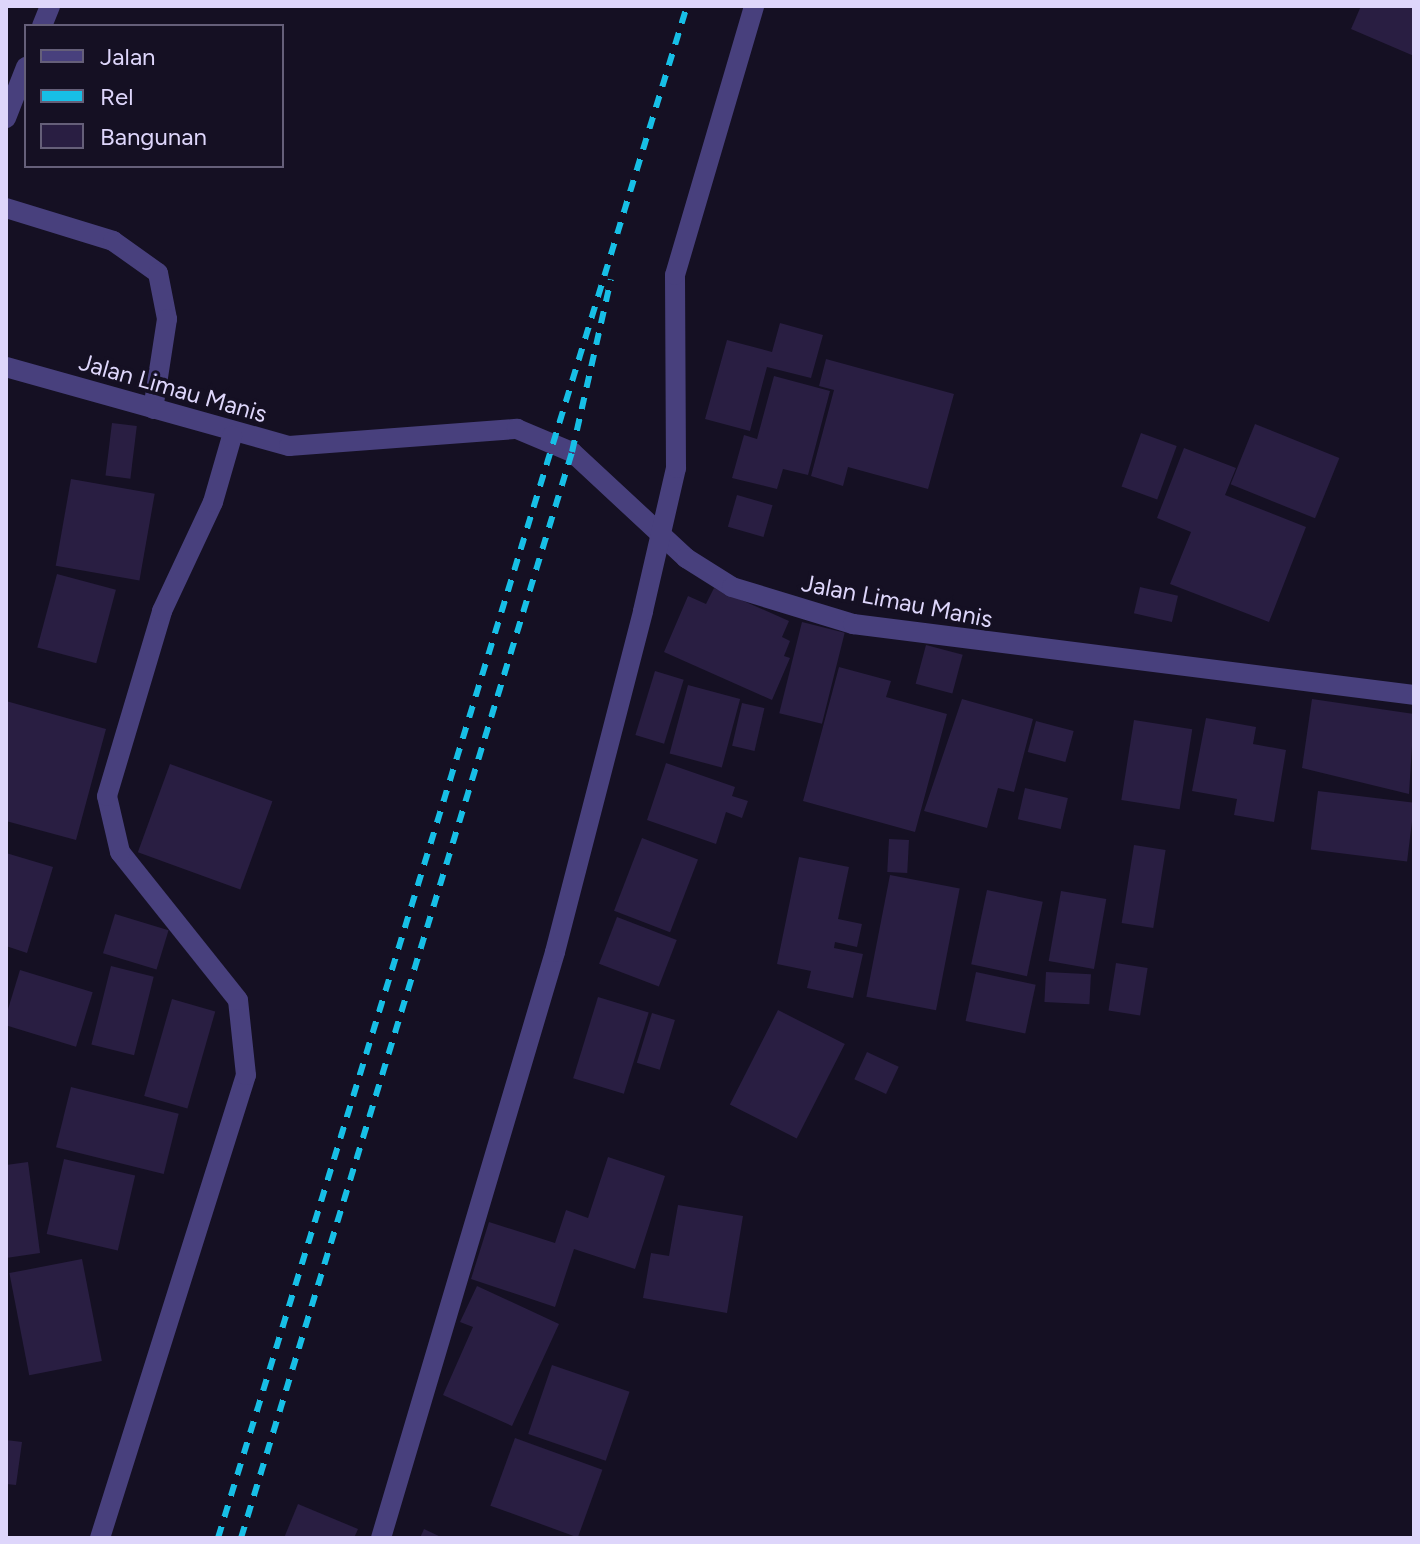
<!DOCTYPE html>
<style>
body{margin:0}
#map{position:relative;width:1420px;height:1544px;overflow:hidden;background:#151023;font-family:Figtree,sans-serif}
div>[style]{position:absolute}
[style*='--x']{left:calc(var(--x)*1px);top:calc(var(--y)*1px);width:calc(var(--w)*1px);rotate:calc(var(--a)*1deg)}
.building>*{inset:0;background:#291e42;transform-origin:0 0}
.minor>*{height:20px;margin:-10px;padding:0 10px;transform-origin:10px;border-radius:10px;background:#48407d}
.rail>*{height:6px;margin-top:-3px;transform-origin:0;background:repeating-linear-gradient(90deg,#17bfe6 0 12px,transparent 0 22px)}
span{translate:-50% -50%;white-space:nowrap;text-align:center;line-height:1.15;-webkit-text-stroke:7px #151023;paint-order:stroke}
.street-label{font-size:24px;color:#ded6fb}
.frame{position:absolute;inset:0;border:8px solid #ded6fb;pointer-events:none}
.legend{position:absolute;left:24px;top:24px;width:260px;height:144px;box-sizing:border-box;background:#151023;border:2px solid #655f79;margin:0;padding:10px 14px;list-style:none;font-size:24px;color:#ded6fb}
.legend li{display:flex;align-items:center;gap:16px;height:40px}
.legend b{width:40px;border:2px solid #655f79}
</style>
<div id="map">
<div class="building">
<div style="clip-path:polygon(1361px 6px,1414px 6px,1414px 56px,1351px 29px)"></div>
<div style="clip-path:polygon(780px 323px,823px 335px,811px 378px,767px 367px,750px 431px,705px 419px,727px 340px,772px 352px)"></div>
<div style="clip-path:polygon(826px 359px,954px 394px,928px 489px,848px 467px,843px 486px,811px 476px,834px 390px,819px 386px)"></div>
<div style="clip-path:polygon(774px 376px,830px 391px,808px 475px,783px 469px,777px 489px,732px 478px,744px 435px,757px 439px)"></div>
<div style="left:112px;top:423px;width:25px;height:53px;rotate:7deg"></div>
<div style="left:1255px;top:424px;width:91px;height:65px;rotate:22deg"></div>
<div style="left:1141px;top:433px;width:38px;height:57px;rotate:20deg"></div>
<div style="clip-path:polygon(1184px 448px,1236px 468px,1225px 495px,1306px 527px,1269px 622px,1170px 584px,1191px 532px,1157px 518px)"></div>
<div style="left:71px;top:479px;width:85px;height:88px;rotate:10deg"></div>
<div style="left:737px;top:495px;width:37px;height:33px;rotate:16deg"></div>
<div style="left:57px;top:574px;width:61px;height:76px;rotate:15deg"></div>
<div style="left:1140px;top:587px;width:39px;height:27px;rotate:13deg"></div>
<div style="clip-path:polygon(714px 588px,789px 621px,782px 637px,790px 641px,784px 656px,790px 658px,772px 700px,664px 652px,688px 596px,706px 604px)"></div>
<div style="left:802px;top:622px;width:44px;height:94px;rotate:14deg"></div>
<div style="left:926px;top:645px;width:38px;height:40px;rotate:15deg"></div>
<div style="clip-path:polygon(839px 667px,891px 681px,886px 697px,947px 714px,915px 832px,803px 801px)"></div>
<div style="left:655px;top:671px;width:30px;height:67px;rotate:17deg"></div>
<div style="left:688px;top:685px;width:54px;height:71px;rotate:15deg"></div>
<div style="clip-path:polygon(962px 699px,1033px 719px,1014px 792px,998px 788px,987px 828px,924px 811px)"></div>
<div style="clip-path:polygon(1312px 699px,1414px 714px,1409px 794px,1302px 768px)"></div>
<div style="clip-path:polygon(6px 701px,106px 729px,76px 840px,6px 821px)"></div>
<div style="left:742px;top:703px;width:23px;height:44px;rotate:13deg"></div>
<div style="clip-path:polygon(1206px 718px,1256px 727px,1253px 744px,1286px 750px,1274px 822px,1234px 815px,1237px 799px,1192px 791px)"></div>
<div style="left:1134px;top:720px;width:59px;height:81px;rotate:9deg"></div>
<div style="left:1036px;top:721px;width:39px;height:32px;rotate:15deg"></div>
<div style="clip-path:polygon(666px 763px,735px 787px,732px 796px,748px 801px,742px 818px,726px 812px,716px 844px,647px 820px)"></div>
<div style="left:170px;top:764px;width:109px;height:94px;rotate:20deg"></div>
<div style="left:1025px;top:788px;width:44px;height:32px;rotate:13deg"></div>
<div style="left:1318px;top:791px;width:97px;height:59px;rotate:7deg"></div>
<div style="left:642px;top:838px;width:60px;height:78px;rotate:21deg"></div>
<div style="left:889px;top:839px;width:20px;height:33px;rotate:3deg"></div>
<div style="left:1134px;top:845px;width:32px;height:79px;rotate:9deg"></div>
<div style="clip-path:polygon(6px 853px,53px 867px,27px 953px,6px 946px)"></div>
<div style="clip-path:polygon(799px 857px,849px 867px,838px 919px,862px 924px,857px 947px,835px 942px,834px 948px,863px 954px,853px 998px,807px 988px,811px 971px,777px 964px)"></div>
<div style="left:890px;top:875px;width:71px;height:124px;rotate:11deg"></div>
<div style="left:987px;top:890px;width:57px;height:76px;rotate:12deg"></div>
<div style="left:1061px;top:891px;width:46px;height:71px;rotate:10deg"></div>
<div style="left:115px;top:914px;width:56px;height:41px;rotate:17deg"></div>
<div style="left:617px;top:917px;width:64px;height:50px;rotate:21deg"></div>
<div style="left:1116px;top:963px;width:32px;height:48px;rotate:9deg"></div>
<div style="left:111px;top:966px;width:44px;height:81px;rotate:14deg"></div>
<div style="left:20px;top:970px;width:76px;height:57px;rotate:17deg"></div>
<div style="left:976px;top:972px;width:61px;height:50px;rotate:12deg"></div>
<div style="left:1046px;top:972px;width:45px;height:30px;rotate:3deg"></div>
<div style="left:598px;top:997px;width:53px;height:85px;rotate:17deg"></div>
<div style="left:172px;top:999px;width:45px;height:101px;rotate:16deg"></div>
<div style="left:778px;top:1010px;width:75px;height:106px;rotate:27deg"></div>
<div style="left:652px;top:1013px;width:24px;height:52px;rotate:17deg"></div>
<div style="left:867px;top:1052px;width:35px;height:30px;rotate:25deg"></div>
<div style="left:71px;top:1087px;width:111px;height:62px;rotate:14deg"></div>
<div style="clip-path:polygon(608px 1157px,665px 1176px,635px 1269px,574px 1249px,555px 1307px,471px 1279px,489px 1222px,555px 1243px,566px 1210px,588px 1218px)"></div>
<div style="left:64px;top:1159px;width:73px;height:77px;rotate:13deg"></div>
<div style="clip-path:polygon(28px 1162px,40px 1253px,6px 1258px,6px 1165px)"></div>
<div style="clip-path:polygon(678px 1205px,743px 1216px,727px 1313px,643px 1298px,651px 1253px,669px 1256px)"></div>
<div style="left:82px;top:1259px;width:104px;height:74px;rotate:79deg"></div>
<div style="clip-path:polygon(477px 1286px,559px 1324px,512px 1426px,443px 1395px,473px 1327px,460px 1322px)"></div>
<div style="left:552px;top:1365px;width:82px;height:73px;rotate:19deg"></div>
<div style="left:515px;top:1438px;width:93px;height:72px;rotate:20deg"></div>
<div style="clip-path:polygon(6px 1440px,22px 1442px,16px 1485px,6px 1484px)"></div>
<div style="clip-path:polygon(298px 1504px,358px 1529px,354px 1538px,284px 1538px)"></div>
<div style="clip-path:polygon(424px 1529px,443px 1538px,420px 1538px)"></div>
</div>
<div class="minor">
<div style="--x:42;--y:26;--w:22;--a:-68"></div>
<div style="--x:6;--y:118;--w:55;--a:-68.6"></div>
<div style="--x:6;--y:208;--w:112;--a:17.1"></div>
<div style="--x:113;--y:241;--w:55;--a:35.4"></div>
<div style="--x:158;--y:273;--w:47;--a:78.9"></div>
<div style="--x:167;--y:319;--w:91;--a:98.8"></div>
<div style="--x:6;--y:367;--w:294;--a:15.6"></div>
<div style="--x:289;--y:446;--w:229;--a:-4.3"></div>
<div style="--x:517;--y:429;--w:60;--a:22.7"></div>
<div style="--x:572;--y:452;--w:156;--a:42.9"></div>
<div style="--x:686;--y:558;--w:54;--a:32.2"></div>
<div style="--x:732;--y:587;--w:127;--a:17"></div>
<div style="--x:853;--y:624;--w:565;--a:7.21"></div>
<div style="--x:100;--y:1538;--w:485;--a:-72.5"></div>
<div style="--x:246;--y:1075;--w:75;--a:-96.1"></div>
<div style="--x:238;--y:1000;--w:189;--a:-128.6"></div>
<div style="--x:120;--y:852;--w:57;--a:-103.1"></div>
<div style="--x:107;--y:796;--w:193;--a:-73.4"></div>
<div style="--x:162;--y:611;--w:120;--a:-64.9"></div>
<div style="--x:213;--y:502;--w:69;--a:-73.9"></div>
<div style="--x:381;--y:1538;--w:611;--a:-73.46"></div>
<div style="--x:555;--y:952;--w:352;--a:-75.5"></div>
<div style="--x:643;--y:611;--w:147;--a:-77"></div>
<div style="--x:676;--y:468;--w:193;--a:-90.3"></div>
<div style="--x:675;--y:275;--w:280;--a:-73.6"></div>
</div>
<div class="rail">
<div style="--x:218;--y:1538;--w:1602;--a:-72.98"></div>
<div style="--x:241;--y:1538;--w:1135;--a:-73.05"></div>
<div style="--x:572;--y:452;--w:177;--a:-77.3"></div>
</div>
<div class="street-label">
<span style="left:173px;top:388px;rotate:16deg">Jalan Limau Manis</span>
<span style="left:897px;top:601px;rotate:11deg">Jalan Limau Manis</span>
</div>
<div class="frame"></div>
<ul class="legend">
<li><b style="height:10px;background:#48407d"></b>Jalan</li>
<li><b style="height:10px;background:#17bfe6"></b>Rel</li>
<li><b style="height:22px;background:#291e42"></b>Bangunan</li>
</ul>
</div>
